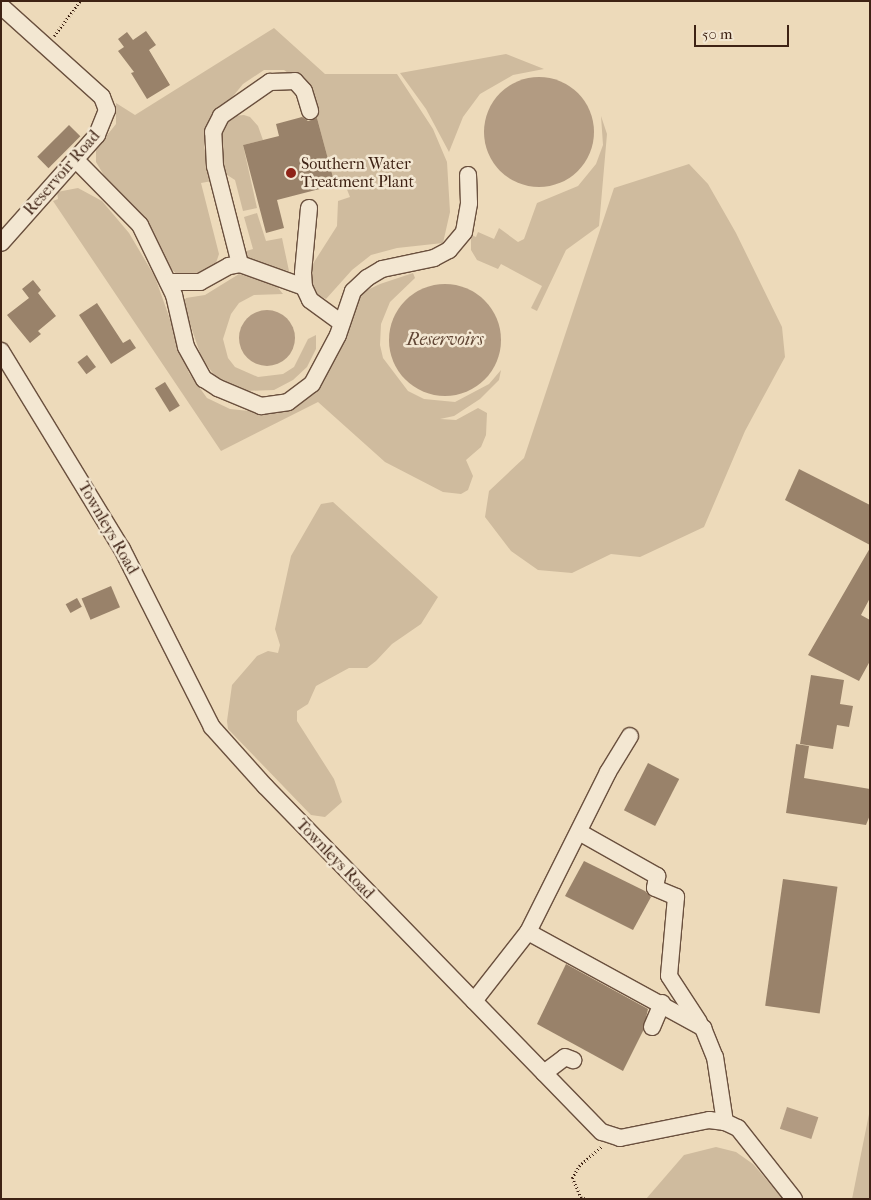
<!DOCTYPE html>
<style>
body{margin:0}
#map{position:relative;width:871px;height:1200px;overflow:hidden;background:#eddaba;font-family:"IM FELL French Canon",serif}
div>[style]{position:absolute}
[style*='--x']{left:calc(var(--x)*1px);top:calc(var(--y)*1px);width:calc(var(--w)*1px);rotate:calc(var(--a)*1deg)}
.green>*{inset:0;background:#cfbb9e}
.water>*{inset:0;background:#b29b82;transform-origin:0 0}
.round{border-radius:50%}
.building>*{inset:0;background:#99826a;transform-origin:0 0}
.path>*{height:2.5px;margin-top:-1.25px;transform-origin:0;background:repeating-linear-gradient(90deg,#3e2214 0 1px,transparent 0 3.5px)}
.roads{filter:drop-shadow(1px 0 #6a503e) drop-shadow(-1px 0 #6a503e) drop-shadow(0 1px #6a503e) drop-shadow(0 -1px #6a503e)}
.minor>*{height:16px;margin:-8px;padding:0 8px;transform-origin:8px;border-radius:8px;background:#f3e7d2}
.dots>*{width:14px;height:14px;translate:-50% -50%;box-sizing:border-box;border:2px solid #f3e7d2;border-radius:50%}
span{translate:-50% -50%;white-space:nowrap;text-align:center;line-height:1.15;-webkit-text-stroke:5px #f3e7d2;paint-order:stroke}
.poi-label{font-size:16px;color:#3e2214}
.left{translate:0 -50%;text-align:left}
.street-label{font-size:16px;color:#3e2214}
.water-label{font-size:18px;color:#614635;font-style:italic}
.frame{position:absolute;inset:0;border:2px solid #3e2214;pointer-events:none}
.scale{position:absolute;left:694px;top:25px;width:95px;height:22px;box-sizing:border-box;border:2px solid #3e2214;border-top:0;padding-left:6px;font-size:15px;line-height:18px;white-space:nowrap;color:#3e2214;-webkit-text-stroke:4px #f3e7d2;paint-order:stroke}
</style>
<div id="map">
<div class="green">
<div style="clip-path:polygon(274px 28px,325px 74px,397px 74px,433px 129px,447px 162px,450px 212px,443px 243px,397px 248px,371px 255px,352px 270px,326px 299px,314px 293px,309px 284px,309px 270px,337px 226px,338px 201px,350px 197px,346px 187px,336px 189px,316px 114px,298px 80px,284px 70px,264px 70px,243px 84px,207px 128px,204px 146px,212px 181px,201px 183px,219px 254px,216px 263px,203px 275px,179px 276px,171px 269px,143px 221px,111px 187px,96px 162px,96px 149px,116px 124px,116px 103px,135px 115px)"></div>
<div style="clip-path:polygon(506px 54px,544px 69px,513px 75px,480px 94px,463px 117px,449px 152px,426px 109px,400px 73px)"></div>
<div style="clip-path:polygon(244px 115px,250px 117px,258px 126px,263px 140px,243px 145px,257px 208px,243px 211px,235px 180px,224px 173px,218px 152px,220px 133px,226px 122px,233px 116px)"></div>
<div style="clip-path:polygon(601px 116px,607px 134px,599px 226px,566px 250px,537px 311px,531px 308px,542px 286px,501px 264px,498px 269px,477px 260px,471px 250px,471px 235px,476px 237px,478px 232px,494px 239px,499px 228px,518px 242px,524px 239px,537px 203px,578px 186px,596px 164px,603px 145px)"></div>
<div style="clip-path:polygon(689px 164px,708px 184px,736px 233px,782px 327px,785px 357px,745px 431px,704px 527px,640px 557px,611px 554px,572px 573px,538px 570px,511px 551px,485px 517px,489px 491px,524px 458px,614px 188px)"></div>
<div style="clip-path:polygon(78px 188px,102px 201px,129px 233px,155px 277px,189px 373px,207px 398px,230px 409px,268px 413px,296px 403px,350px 305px,361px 293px,380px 284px,413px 273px,415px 278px,390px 302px,381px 324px,380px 345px,383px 358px,408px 391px,424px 399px,455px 402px,489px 384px,501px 370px,499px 380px,480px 399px,454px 416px,440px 419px,456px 420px,478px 408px,487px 413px,486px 435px,481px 447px,466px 460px,473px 476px,468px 490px,461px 494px,443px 492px,385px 462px,318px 402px,221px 451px,53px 201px,58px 199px,57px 192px)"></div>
<div style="clip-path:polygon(257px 213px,266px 241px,282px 238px,289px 271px,254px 263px,245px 255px,243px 252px,253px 249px,244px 217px)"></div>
<div style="clip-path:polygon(239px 274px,275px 284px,283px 294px,254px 295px,239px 303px,231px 314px,223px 339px,228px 358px,235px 367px,258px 377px,283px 374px,294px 367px,308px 339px,316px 335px,316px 349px,307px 367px,293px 380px,274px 390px,245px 391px,215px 376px,202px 359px,183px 303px,186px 298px,205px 295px)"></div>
<div style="clip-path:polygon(333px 502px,438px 597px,421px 624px,392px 644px,376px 661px,367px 668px,349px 668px,316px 686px,308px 704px,297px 711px,297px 721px,334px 779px,342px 802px,325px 817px,311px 815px,228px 729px,227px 721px,232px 685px,257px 656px,268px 651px,278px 653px,280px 645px,275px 629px,291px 556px,321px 504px)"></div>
<div style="clip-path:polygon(870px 1109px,870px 1199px,852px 1199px)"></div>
<div style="clip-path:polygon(716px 1147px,736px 1152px,753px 1164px,783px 1199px,646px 1199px,684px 1155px)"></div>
</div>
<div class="water">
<div class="round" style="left:484px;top:77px;width:110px;height:110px"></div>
<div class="round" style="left:389px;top:284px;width:112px;height:112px"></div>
<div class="round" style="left:239px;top:310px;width:56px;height:56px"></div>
<div style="left:787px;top:1107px;width:33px;height:23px;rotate:18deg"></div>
</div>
<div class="building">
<div style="clip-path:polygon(146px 31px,156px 45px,149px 50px,170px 85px,147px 99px,131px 73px,134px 72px,118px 51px,124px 47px,118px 39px,127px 32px,133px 40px)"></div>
<div style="clip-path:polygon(302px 117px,308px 121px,317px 118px,335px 185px,277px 200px,284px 228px,266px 233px,243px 145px,279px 136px,276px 124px)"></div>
<div style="left:69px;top:125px;width:16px;height:45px;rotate:45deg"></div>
<div style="clip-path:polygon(33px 280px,41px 290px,38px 293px,56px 316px,38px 331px,41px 334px,30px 343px,7px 315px,29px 298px,22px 289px)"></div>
<div style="clip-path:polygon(97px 303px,123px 343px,130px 339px,136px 348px,111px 364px,79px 315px)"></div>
<div style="left:87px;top:355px;width:15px;height:12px;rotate:53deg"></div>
<div style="left:165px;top:382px;width:28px;height:12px;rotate:58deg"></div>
<div style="clip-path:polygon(799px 469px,870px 505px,870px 545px,785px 500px)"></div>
<div style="clip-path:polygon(870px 548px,870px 598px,861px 615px,870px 620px,870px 661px,859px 681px,808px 655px)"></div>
<div style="left:111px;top:586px;width:23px;height:32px;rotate:67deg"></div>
<div style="left:77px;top:598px;width:10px;height:13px;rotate:61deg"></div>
<div style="clip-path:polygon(811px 675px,844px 680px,840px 704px,853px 706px,849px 727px,837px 725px,833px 749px,800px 744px)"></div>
<div style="clip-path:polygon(796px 744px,809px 746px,804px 778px,870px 789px,870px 815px,866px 825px,786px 813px)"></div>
<div style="left:648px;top:763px;width:35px;height:53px;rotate:27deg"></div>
<div style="clip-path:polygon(584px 861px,645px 891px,651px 897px,633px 930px,565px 896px)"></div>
<div style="left:783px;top:879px;width:55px;height:128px;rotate:8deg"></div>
<div style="clip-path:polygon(566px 964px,648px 1009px,643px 1031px,623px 1071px,537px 1024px)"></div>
</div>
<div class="path">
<div style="--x:54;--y:36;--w:44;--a:-53.4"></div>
<div style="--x:585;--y:1199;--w:4;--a:-166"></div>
<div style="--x:581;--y:1198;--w:22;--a:-114"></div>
<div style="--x:572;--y:1178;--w:14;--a:-60"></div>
<div style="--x:579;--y:1166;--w:30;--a:-41"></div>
</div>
<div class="roads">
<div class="minor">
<div style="--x:1;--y:6;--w:136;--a:42"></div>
<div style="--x:102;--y:97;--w:14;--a:69"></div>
<div style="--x:107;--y:110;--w:27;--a:112"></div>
<div style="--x:97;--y:135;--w:144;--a:131.6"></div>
<div style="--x:76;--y:160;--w:91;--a:45.4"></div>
<div style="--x:140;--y:225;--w:78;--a:64.1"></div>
<div style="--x:174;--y:295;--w:53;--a:77"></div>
<div style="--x:186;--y:347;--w:37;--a:61"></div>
<div style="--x:204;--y:379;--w:17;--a:33"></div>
<div style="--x:218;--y:388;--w:47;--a:22.7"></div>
<div style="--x:261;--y:406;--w:27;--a:-8"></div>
<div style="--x:288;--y:402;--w:30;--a:-37"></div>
<div style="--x:312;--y:384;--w:55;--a:-62"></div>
<div style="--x:338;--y:335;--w:46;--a:-71.2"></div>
<div style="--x:353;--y:291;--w:19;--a:-43"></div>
<div style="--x:367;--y:278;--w:17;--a:-31"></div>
<div style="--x:382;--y:269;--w:53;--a:-11.9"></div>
<div style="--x:434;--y:258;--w:17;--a:-28"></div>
<div style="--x:449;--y:250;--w:23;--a:-50"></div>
<div style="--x:464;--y:232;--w:29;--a:-80"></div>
<div style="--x:469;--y:203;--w:28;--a:-92"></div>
<div style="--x:309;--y:208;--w:65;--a:95.3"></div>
<div style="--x:303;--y:273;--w:14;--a:86"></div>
<div style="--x:304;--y:287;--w:14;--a:65"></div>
<div style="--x:310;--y:300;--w:39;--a:36"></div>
<div style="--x:240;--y:264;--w:101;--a:-104.3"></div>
<div style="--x:215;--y:166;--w:34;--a:-93"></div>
<div style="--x:213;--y:132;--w:18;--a:-63"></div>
<div style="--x:221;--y:116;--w:60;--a:-34.8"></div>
<div style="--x:270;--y:82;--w:25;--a:-2"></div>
<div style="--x:295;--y:81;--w:13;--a:48"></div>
<div style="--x:304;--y:91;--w:21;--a:73"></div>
<div style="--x:168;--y:282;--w:32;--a:0"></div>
<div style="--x:200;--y:282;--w:33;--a:-29"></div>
<div style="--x:229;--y:266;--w:11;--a:-10"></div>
<div style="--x:240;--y:264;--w:68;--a:19.8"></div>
<div style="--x:1;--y:351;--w:232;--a:58.6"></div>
<div style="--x:122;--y:549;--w:199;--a:63.2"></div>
<div style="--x:212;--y:727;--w:79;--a:48.1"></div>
<div style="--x:265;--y:786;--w:483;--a:45.8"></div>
<div style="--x:602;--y:1132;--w:19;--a:18"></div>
<div style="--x:620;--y:1138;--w:91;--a:-11.4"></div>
<div style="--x:709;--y:1120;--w:16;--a:7"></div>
<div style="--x:725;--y:1122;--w:14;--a:25"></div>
<div style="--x:738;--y:1128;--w:90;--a:51.7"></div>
<div style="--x:579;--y:832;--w:90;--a:29.4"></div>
<div style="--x:657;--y:876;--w:12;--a:99"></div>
<div style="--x:655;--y:888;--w:23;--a:23"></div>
<div style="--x:676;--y:897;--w:79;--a:95.1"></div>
<div style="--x:669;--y:976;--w:55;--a:56.9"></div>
<div style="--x:528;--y:932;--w:200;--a:28.7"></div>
<div style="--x:703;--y:1028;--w:31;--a:68"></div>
<div style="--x:715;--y:1057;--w:66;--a:81.3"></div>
<div style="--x:474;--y:1001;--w:88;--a:-52"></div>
<div style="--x:528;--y:932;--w:179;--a:-63.4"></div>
<div style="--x:608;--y:772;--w:42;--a:-58.6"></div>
<div style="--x:652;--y:1027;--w:26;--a:-67"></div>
<div style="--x:544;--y:1073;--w:26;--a:-37"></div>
<div style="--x:565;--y:1057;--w:9;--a:21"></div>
</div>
</div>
<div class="dots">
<div style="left:291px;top:173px;background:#8f2418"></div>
</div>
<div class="poi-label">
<span class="left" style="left:301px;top:173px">Southern Water<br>Treatment Plant</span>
</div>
<div class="street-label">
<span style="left:62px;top:173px;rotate:-49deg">Reservoir Road</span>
<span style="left:108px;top:528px;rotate:60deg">Townleys Road</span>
<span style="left:335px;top:859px;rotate:46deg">Townleys Road</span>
</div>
<div class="water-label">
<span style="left:445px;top:340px">Reservoirs</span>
</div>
<div class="frame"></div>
<div class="scale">50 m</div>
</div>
